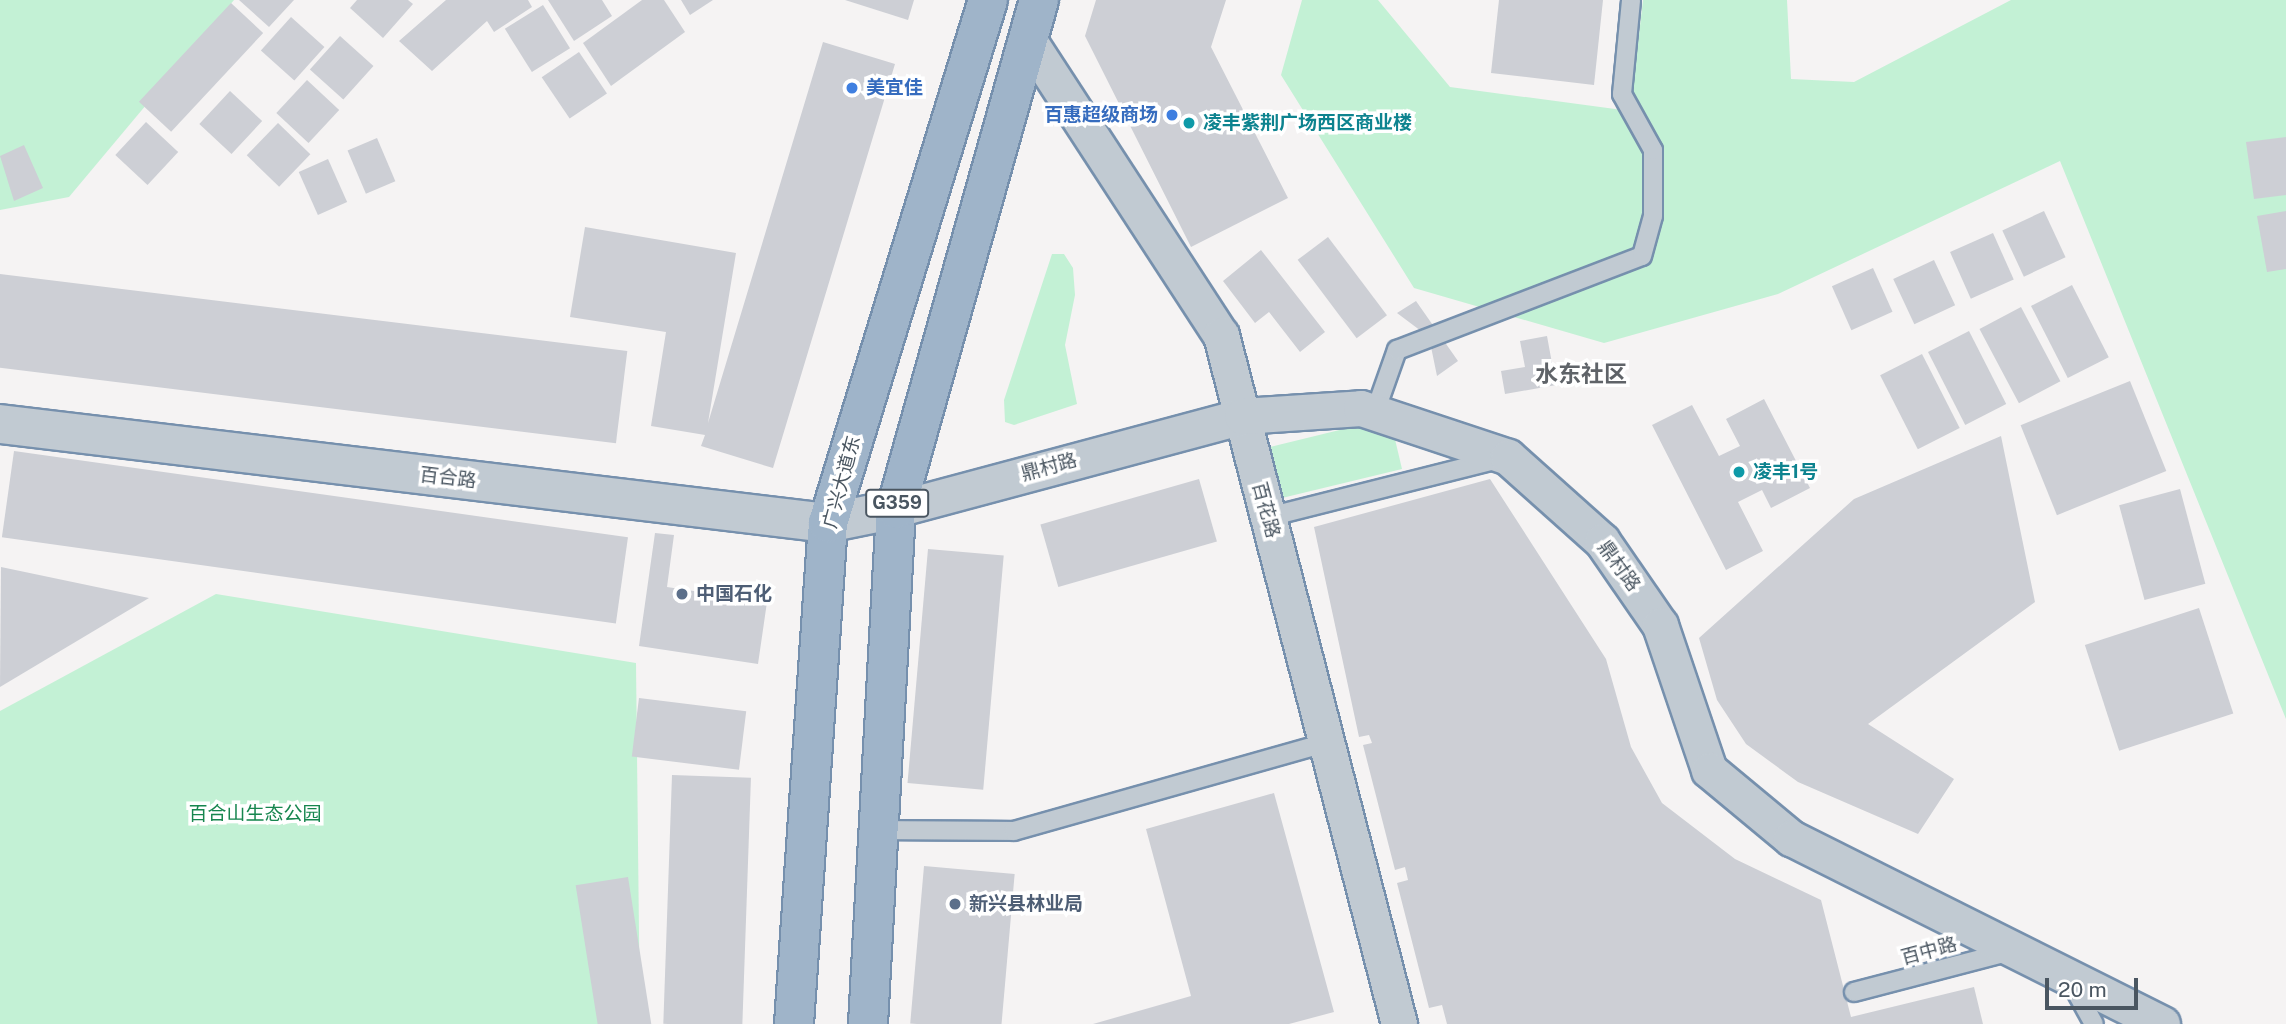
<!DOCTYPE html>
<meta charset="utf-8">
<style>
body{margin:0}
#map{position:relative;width:2286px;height:1024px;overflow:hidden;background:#f5f3f3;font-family:"Public Sans","Noto Sans SC",sans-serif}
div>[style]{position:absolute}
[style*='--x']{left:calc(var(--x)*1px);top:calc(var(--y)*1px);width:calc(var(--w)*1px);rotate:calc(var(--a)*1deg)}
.green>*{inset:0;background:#c3f1d5}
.building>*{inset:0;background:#cdcfd5;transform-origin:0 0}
.roads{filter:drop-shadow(2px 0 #7690ad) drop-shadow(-2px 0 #7690ad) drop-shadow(0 2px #7690ad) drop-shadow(0 -2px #7690ad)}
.service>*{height:18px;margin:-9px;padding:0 9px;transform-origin:9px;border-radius:9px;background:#c1cad2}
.minor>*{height:35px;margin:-17.5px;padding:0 17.5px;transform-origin:17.5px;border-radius:17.5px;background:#c1cad2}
.tertiary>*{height:38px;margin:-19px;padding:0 19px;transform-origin:19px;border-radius:19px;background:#c1cad2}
.trunk>*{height:38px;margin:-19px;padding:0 19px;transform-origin:19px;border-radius:19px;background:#9fb4c9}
.dots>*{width:19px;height:19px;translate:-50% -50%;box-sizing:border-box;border:4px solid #fff;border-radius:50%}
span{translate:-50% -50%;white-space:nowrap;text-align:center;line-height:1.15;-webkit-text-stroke:7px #fff;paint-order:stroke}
.shield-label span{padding:2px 5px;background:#fff;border:2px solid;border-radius:5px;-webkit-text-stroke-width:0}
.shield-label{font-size:18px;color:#4a5661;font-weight:700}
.shop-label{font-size:19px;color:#366cbe;font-weight:700}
.left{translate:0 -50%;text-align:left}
.right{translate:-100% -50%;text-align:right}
.culture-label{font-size:19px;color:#0d838f;font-weight:700}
.street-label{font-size:19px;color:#4a5661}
.service-label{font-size:19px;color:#4e5e75;font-weight:700}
.park-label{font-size:19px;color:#17864f}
.quarter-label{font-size:23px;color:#5f6368;font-weight:700}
.scale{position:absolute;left:2045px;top:978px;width:93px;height:32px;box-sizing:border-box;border:4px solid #4a5661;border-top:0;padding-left:9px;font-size:21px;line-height:24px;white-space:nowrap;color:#4a5661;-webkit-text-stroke:5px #fff;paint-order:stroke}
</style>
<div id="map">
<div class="green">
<div style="clip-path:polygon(0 0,234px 0,69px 197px,0 210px)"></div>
<div style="clip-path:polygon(1302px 0,1378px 0,1450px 87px,1630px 111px,1643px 0,1787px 0,1791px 79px,1854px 82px,2011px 0,2286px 0,2286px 719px,2060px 161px,1778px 294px,1604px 343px,1414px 288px,1281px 75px)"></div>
<div style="clip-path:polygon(1052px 254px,1064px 254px,1073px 268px,1075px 295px,1065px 345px,1077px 404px,1014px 425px,1005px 422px,1004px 400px)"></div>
<div style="clip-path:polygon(1360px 425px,1394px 435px,1402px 469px,1282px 498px,1270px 447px)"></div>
<div style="clip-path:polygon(216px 594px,636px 663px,640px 1024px,0 1024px,0 711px)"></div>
</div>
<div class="building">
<div style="clip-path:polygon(239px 0,294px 0,269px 27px)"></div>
<div style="clip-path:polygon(357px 0,408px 0,413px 4px,383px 38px,350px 8px)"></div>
<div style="clip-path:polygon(446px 0,528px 0,532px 7px,494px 32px,487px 21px,432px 71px,399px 41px)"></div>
<div style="clip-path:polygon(548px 0,602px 0,612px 16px,574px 41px)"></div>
<div style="clip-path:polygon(642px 0,664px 0,685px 32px,611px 86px,583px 43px)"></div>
<div style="clip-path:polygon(681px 0,713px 0,690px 15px)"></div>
<div style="clip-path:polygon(845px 0,914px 0,908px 20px)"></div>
<div style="clip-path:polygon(1096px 0,1226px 0,1211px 47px,1288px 198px,1191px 247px,1085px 36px)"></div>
<div style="clip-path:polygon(1499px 0,1603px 0,1594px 85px,1491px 73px)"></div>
<div style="left:231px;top:3px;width:44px;height:135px;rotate:43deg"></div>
<div style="left:543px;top:5px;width:51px;height:45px;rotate:58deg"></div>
<div style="left:291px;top:17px;width:45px;height:45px;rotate:42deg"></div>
<div style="left:340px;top:36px;width:45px;height:45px;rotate:42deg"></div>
<div style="clip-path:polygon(823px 42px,895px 64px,773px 468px,701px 446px,705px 435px,651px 426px,666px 332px,570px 317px,585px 227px,736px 253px,708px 423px)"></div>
<div style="left:579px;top:52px;width:50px;height:45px;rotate:56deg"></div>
<div style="left:307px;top:80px;width:44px;height:45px;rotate:43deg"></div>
<div style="left:230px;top:91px;width:44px;height:45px;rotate:43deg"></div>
<div style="left:146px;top:122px;width:44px;height:45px;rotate:43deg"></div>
<div style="left:278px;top:123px;width:45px;height:45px;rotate:44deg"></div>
<div style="clip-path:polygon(2286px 137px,2286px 195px,2254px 199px,2246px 142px)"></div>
<div style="left:377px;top:138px;width:47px;height:32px;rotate:67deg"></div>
<div style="clip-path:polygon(24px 145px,43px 188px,14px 201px,0 156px)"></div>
<div style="left:328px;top:159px;width:47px;height:32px;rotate:66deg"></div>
<div style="left:2044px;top:211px;width:51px;height:46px;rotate:65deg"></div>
<div style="clip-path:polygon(2286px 211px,2286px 269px,2267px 272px,2257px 216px)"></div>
<div style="left:1993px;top:233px;width:51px;height:47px;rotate:66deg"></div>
<div style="left:1328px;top:237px;width:98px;height:38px;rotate:53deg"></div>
<div style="clip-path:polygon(1261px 250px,1325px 332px,1300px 352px,1269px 312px,1255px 323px,1223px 281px)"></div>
<div style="left:1934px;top:260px;width:50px;height:45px;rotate:65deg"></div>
<div style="left:1873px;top:268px;width:48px;height:45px;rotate:66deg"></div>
<div style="left:0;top:274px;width:632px;height:93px;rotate:7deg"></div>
<div style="left:2072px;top:285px;width:81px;height:46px;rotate:63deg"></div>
<div style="clip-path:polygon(1416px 301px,1458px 361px,1437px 376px,1429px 337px,1397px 313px)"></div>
<div style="left:2021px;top:307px;width:84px;height:47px;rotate:62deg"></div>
<div style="left:1969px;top:331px;width:82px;height:46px;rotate:63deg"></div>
<div style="clip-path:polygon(1547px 336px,1556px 385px,1505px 394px,1501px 371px,1525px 367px,1520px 341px)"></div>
<div style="left:1922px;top:354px;width:83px;height:47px;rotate:63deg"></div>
<div style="left:2130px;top:381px;width:97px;height:118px;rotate:68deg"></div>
<div style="clip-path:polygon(1764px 399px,1810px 488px,1771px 508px,1762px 490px,1738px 502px,1763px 551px,1726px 570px,1652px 425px,1692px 405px,1719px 456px,1740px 446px,1726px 419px)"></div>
<div style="clip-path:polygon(2001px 436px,2035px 602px,1868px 724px,1954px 779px,1918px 834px,1798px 782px,1746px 744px,1717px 700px,1699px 638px,1854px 499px)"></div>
<div style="left:14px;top:451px;width:620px;height:87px;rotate:8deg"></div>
<div style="left:1199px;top:479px;width:65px;height:165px;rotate:74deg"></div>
<div style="clip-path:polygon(1490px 479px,1606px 659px,1631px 747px,1662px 803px,1735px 859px,1821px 900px,1851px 1017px,1974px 987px,1983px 1024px,1447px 1024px,1442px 1005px,1429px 1008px,1397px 883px,1408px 880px,1405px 867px,1395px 870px,1363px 745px,1372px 743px,1369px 735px,1359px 737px,1314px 527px)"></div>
<div style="left:2180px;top:489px;width:98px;height:63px;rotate:75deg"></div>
<div style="clip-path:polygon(655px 533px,674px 535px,667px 587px,767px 602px,758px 664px,639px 646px)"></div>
<div style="left:928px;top:549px;width:76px;height:235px;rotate:5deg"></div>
<div style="clip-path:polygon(1px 567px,149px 598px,0 687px)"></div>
<div style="left:2199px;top:608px;width:111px;height:120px;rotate:72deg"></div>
<div style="left:639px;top:698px;width:108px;height:59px;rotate:7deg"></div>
<div style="left:672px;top:775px;width:79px;height:249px;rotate:2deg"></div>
<div style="clip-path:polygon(1274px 793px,1334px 1012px,1289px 1024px,1093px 1024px,1191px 996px,1146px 829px)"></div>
<div style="left:924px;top:866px;width:91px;height:158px;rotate:5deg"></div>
<div style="left:628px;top:877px;width:149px;height:53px;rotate:81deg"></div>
</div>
<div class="roads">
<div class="service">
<div style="--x:1375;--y:412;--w:66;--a:-70.5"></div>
<div style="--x:1397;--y:350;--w:262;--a:-21"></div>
<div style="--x:1642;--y:256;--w:41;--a:-74.6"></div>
<div style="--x:1653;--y:216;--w:66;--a:-90"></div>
<div style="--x:1653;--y:150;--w:64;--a:-119"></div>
<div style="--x:1622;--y:94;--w:94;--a:-84.5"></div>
<div style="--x:1268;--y:517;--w:238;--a:-14.1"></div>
<div style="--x:878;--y:830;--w:136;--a:0.4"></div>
<div style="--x:1014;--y:831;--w:324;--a:-15.8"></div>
<div style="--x:2073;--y:986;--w:43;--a:61.1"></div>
<div style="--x:1854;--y:992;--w:162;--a:-14.6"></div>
</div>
<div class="minor">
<div style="--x:1029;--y:41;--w:351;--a:56.9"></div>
<div style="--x:1221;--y:335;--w:712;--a:75.51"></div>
<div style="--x:896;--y:509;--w:358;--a:-15"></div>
<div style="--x:1242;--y:416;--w:119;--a:-3.8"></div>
<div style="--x:1361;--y:408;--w:155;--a:18.4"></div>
<div style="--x:1508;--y:457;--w:126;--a:41.8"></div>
<div style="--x:1602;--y:541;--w:102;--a:55.4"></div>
<div style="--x:1660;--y:625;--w:153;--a:71.3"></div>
<div style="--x:1709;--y:770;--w:107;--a:39.7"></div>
<div style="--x:1791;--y:838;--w:415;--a:26.6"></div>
</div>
<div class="tertiary">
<div style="--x:0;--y:424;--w:834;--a:6.82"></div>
<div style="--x:828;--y:523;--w:69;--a:-11.6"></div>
</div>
<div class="trunk">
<div style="--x:794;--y:1024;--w:502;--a:-86.12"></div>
<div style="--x:828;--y:523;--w:547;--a:-72.99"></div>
<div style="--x:868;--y:1024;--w:516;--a:-86.89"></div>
<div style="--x:896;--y:509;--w:529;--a:-74.31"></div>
</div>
</div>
<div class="dots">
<div style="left:852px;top:88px;background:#3f7fe0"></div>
<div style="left:1172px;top:115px;background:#3f7fe0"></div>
<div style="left:1189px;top:123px;background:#0f9aa8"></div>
<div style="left:1739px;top:472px;background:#0f9aa8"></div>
<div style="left:682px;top:594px;background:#5c6f8a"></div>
<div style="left:955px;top:904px;background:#5c6f8a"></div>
</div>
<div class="shield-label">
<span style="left:897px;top:503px">G359</span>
</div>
<div class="shop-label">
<span class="left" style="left:866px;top:88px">美宜佳</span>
<span class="right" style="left:1158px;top:115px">百惠超级商场</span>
</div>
<div class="culture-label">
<span class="left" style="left:1203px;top:123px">凌丰紫荆广场西区商业楼</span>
<span class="left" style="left:1753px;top:472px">凌丰1号</span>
</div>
<div class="street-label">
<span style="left:1049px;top:467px;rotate:-15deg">鼎村路</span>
<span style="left:448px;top:478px;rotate:7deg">百合路</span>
<span style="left:842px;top:482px;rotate:-75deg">广兴大道东</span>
<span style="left:1266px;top:510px;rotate:75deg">百花路</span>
<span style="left:1619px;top:566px;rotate:54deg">鼎村路</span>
<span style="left:1929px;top:951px;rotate:-15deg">百中路</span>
</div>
<div class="service-label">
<span class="left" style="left:696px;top:594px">中国石化</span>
<span class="left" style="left:969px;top:904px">新兴县林业局</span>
</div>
<div class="park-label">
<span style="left:255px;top:814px">百合山生态公园</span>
</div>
<div class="quarter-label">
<span style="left:1581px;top:374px">水东社区</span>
</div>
<div class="scale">20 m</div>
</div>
